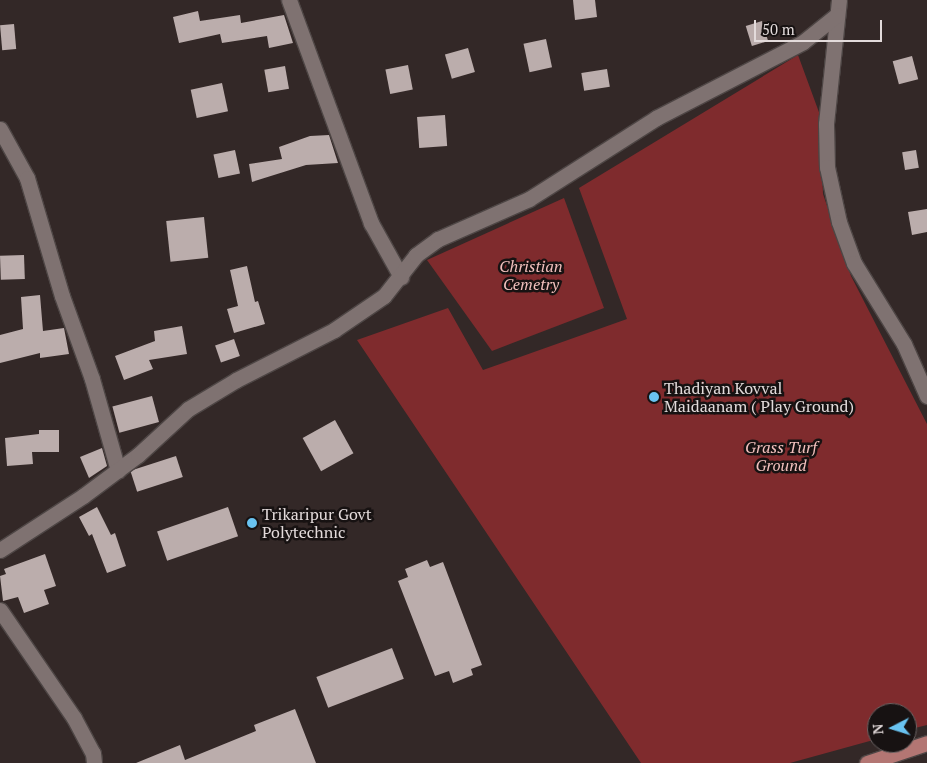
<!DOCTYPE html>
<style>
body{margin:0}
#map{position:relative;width:927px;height:763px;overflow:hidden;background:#332827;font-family:"PT Serif",serif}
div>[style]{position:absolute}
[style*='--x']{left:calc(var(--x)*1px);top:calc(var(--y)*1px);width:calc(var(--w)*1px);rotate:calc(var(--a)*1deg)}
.green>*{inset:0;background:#7f2b2d}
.building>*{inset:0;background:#bbadac;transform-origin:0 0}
.roads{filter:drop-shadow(1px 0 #4e4645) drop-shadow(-1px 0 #4e4645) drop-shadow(0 1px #4e4645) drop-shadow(0 -1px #4e4645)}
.minor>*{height:15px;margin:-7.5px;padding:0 7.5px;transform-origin:7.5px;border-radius:7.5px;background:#7f7271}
.major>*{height:15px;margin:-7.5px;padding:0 7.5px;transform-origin:7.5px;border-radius:7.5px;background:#b37673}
.dots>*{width:14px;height:14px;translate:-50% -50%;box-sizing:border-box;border:2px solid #171212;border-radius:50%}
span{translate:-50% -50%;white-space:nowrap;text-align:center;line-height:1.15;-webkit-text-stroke:5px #171212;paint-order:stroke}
.park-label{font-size:16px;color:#f2c0bd;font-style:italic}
.poi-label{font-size:16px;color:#e3dbdb}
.left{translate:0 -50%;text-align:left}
.north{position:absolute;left:867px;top:703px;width:50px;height:50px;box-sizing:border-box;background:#171212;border:1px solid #696262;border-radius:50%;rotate:265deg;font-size:14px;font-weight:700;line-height:20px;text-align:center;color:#e3dbdb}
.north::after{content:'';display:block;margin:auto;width:18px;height:22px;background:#69c3f1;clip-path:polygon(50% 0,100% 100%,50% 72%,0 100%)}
.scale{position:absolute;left:754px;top:20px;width:128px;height:22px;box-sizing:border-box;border:2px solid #e3dbdb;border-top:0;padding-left:6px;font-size:15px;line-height:18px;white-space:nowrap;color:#e3dbdb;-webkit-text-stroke:4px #171212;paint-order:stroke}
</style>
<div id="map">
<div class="green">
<div style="clip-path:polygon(798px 55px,820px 115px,823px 194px,851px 276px,927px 424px,927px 725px,907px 730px,907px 713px,877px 713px,877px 739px,790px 763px,641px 763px,357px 340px,448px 308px,483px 370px,627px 319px,579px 188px)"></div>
<div style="clip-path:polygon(564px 198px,604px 308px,492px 351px,427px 260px)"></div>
</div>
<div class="building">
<div style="clip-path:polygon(573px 0,595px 0,597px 17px,575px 20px)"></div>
<div style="clip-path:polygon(198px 11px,200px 21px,240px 15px,241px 23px,284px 15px,293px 43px,269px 48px,267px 36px,222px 43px,220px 34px,179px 43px,173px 17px)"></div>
<div style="left:762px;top:21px;width:21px;height:17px;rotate:73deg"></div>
<div style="left:14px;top:24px;width:25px;height:14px;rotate:85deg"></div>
<div style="left:546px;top:39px;width:29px;height:23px;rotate:78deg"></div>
<div style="left:468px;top:48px;width:25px;height:24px;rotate:74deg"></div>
<div style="left:912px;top:56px;width:24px;height:20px;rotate:75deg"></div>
<div style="left:408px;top:65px;width:25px;height:23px;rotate:79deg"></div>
<div style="left:285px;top:66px;width:23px;height:21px;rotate:80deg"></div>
<div style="left:607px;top:69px;width:18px;height:26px;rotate:81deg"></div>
<div style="left:222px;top:83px;width:29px;height:32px;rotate:78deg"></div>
<div style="left:445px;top:115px;width:31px;height:28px;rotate:86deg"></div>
<div style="clip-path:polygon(329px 135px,338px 163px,306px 165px,252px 182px,249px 164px,282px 159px,279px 147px,310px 136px)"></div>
<div style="left:235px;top:150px;width:24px;height:22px;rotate:78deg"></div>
<div style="left:916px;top:150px;width:18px;height:14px;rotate:81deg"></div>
<div style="clip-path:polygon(927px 209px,927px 232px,912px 235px,908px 212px)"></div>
<div style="left:204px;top:217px;width:41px;height:38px;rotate:84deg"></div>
<div style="left:24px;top:255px;width:24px;height:24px;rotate:88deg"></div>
<div style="clip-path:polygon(247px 266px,255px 302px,258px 301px,265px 324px,234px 333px,227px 309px,238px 306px,230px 270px)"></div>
<div style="clip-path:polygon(40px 295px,43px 331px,64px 328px,69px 354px,40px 358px,40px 353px,0 363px,0 335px,23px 329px,21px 297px)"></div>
<div style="clip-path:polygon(182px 326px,187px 354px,149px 360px,153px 369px,124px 380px,115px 356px,155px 341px,154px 331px)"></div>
<div style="left:234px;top:339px;width:18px;height:20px;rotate:71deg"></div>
<div style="left:152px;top:396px;width:27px;height:41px;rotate:75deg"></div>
<div style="left:335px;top:420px;width:38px;height:37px;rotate:61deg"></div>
<div style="clip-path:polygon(39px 430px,59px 430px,59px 452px,32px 452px,33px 464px,7px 466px,5px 438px,39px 434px)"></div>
<div style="clip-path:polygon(102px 448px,107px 466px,89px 478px,80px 457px)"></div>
<div style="left:176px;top:456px;width:22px;height:48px;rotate:72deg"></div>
<div style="clip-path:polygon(97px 507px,111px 535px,115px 533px,126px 566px,107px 573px,92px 534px,89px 536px,79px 517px)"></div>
<div style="left:228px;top:507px;width:31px;height:75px;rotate:71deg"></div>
<div style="clip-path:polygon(45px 554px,56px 586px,44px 590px,49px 604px,24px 613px,18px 597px,3px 601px,0 576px,6px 574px,4px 569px)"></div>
<div style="clip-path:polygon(427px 560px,430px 567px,443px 562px,482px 665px,471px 669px,473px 675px,453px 683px,449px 671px,435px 676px,398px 581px,408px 577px,405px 569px)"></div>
<div style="left:392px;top:648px;width:33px;height:81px;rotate:69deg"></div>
<div style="clip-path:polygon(295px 709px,316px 763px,136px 763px,180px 745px,185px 760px,256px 731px,254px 725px)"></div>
</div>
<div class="roads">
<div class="minor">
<div style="--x:289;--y:0;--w:238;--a:69.8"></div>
<div style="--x:371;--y:223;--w:62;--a:60.9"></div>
<div style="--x:839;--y:0;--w:125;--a:96"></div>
<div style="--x:826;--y:124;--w:43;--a:88.7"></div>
<div style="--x:827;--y:167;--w:56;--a:77.7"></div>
<div style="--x:839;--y:222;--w:44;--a:69.9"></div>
<div style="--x:854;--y:263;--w:95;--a:58.3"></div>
<div style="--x:904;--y:344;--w:57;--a:66.1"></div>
<div style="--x:0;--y:129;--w:56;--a:61.1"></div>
<div style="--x:27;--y:178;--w:123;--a:73.5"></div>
<div style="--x:62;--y:296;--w:88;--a:70.1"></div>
<div style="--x:92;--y:379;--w:95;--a:74.1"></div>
<div style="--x:0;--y:550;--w:99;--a:-33"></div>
<div style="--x:83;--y:496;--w:69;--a:-36.7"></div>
<div style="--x:138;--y:455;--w:68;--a:-42.6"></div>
<div style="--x:188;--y:409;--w:56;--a:-31.1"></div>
<div style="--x:236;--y:380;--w:110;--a:-27"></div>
<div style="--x:334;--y:330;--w:60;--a:-34.2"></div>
<div style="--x:384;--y:296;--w:52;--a:-52"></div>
<div style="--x:416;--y:255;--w:27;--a:-36"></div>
<div style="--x:438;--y:239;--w:99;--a:-23.7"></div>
<div style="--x:529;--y:199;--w:151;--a:-32.5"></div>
<div style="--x:656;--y:118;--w:165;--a:-27.3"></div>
<div style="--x:803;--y:42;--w:43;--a:-38.5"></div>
<div style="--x:0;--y:610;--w:131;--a:55.6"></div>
<div style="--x:74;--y:718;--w:40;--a:62"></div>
<div style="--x:93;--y:753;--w:10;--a:84"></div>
</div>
<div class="major">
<div style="--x:867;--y:763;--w:63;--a:-18.4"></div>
</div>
</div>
<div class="dots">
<div style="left:654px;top:397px;background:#69c3f1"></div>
<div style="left:252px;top:523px;background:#69c3f1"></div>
</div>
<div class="park-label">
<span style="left:531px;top:275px">Christian<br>Cemetry</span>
<span style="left:781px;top:456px">Grass Turf<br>Ground</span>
</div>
<div class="poi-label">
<span class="left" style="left:664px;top:397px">Thadiyan Kovval<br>Maidaanam ( Play Ground)</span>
<span class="left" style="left:262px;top:523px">Trikaripur Govt<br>Polytechnic</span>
</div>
<div class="north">N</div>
<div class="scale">50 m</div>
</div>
